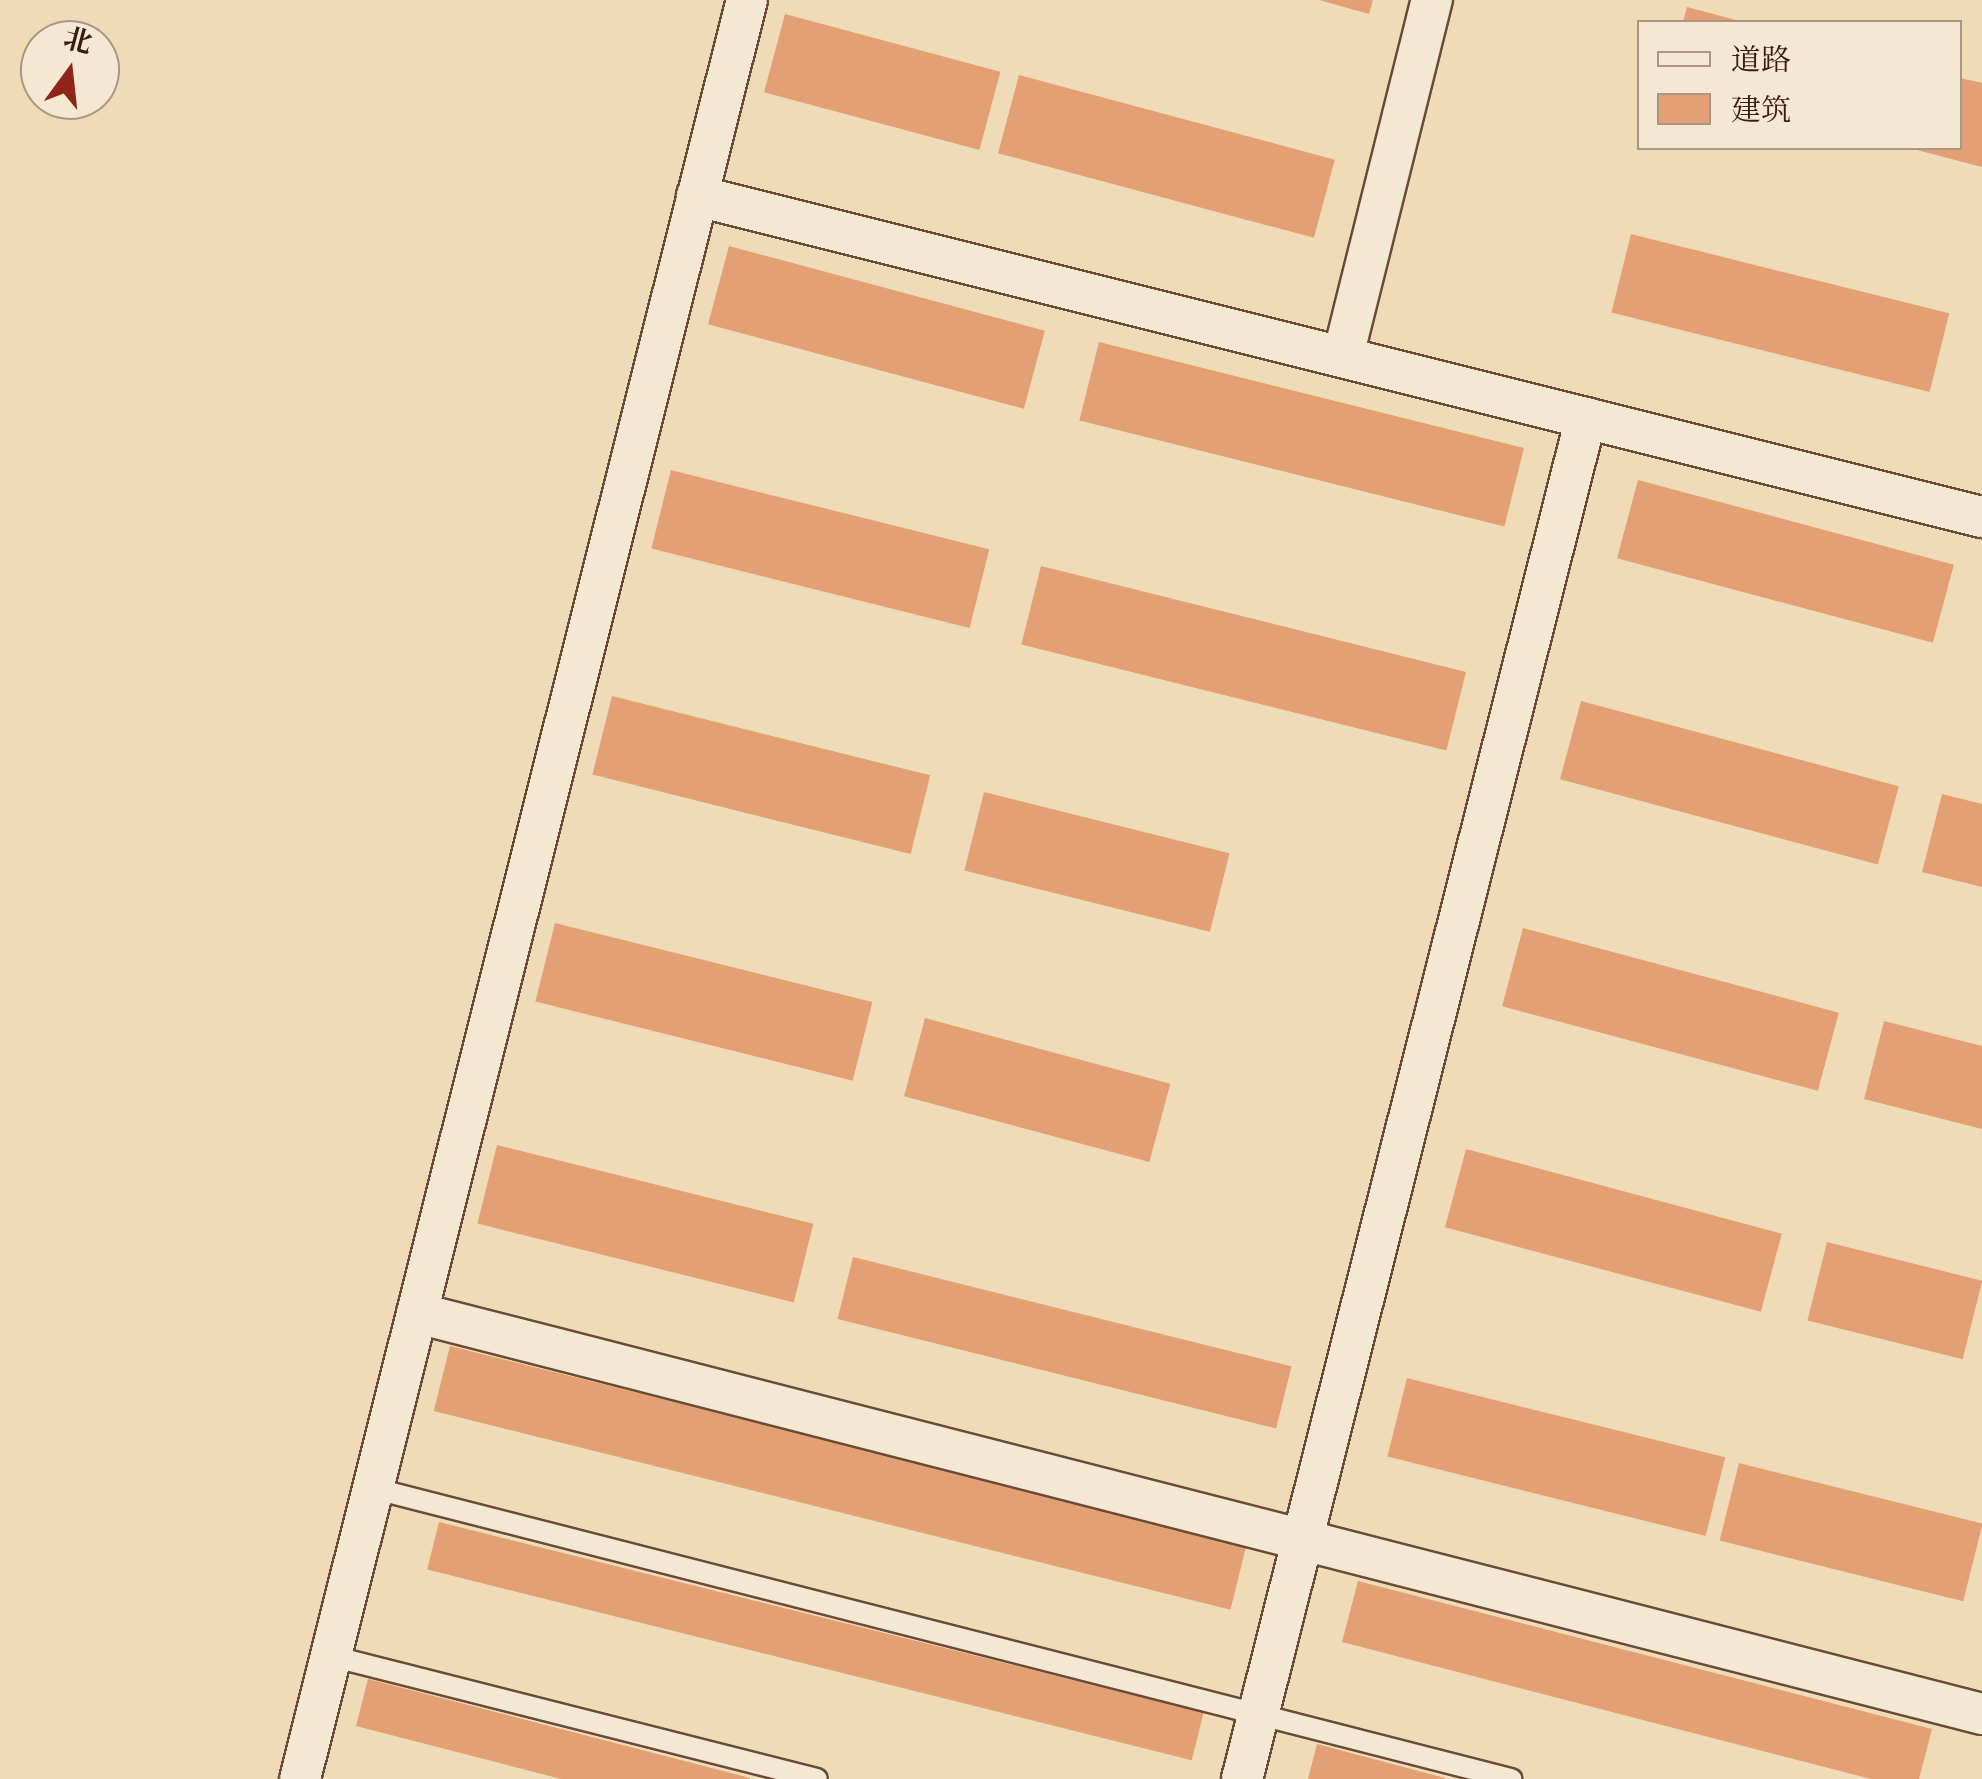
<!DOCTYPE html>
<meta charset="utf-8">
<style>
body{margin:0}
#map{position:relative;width:1982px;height:1779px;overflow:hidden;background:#f0dbb9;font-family:Vollkorn,"Noto Serif SC",serif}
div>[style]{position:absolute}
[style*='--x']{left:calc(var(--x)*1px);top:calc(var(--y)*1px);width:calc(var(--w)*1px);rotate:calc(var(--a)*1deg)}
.building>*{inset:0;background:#e3a074;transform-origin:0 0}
.roads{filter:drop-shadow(2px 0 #694b37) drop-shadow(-2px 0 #694b37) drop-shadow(0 2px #694b37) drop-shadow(0 -2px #694b37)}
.service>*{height:20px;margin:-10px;padding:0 10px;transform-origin:10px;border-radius:10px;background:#f5e8d2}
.minor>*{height:40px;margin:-20px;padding:0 20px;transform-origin:20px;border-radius:20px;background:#f5e8d2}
span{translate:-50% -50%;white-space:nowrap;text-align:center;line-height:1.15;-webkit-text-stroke:8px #f5e8d2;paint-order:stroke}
.legend{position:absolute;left:1637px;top:20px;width:325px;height:130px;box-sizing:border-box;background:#f5e8d2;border:2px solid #ab9683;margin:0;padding:12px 18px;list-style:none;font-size:30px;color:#3c1b0c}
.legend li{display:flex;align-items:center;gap:20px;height:50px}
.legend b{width:50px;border:2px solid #ab9683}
.north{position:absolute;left:20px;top:20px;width:100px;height:100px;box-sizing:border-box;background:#f5e8d2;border:2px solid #ab9683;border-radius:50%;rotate:15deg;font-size:28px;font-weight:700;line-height:40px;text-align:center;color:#3c1b0c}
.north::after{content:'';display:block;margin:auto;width:35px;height:45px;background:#8f2418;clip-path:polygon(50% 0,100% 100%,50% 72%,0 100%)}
</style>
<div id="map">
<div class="building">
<div style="clip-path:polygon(1319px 0,1373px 0,1369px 14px)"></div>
<div style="clip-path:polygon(1687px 7px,1740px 21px,1740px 22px,1683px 22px)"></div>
<div style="left:785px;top:14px;width:223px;height:81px;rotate:15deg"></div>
<div style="left:1019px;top:75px;width:327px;height:81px;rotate:15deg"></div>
<div style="clip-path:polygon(1960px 78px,1982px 83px,1982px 167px,1913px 149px,1960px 148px)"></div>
<div style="left:1631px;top:234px;width:328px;height:81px;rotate:14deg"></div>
<div style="left:729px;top:246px;width:327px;height:81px;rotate:15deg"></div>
<div style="left:1099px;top:342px;width:438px;height:81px;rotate:14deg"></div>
<div style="left:671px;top:470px;width:328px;height:81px;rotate:14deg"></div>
<div style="left:1638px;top:480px;width:327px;height:81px;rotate:15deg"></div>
<div style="left:1041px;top:566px;width:438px;height:81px;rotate:14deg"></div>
<div style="left:612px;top:696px;width:328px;height:81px;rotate:14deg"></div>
<div style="left:1581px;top:701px;width:329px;height:81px;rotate:15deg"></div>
<div style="left:984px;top:792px;width:253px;height:81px;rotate:14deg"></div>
<div style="clip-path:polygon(1942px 794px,1982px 804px,1982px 887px,1922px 872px)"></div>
<div style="left:555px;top:923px;width:327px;height:81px;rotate:14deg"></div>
<div style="left:1523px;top:928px;width:327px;height:81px;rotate:15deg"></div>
<div style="left:925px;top:1018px;width:254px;height:81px;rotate:15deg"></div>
<div style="clip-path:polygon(1884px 1021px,1982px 1046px,1982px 1129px,1864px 1099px)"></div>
<div style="left:497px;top:1145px;width:326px;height:81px;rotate:14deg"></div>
<div style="left:1466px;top:1149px;width:327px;height:81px;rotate:15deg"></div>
<div style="left:1827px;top:1242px;width:160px;height:81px;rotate:14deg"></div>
<div style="left:853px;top:1257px;width:452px;height:64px;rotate:14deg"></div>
<div style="left:450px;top:1346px;width:821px;height:67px;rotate:14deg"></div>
<div style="left:1407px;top:1378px;width:328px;height:81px;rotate:14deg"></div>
<div style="left:1739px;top:1463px;width:251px;height:80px;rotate:14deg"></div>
<div style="left:439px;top:1522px;width:788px;height:49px;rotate:14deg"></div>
<div style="clip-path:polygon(1358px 1581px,1932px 1729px,1919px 1779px,1871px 1779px,1342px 1642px)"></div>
<div style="clip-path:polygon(368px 1679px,750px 1778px,750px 1779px,561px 1779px,356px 1726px)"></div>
<div style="clip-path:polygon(1317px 1744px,1445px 1778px,1445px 1779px,1308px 1779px)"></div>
</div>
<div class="roads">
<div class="service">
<div style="--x:372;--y:1488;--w:1176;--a:14.33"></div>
<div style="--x:331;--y:1656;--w:501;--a:14.2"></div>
</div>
<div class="minor">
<div style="--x:697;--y:196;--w:1324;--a:14.03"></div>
<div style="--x:1343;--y:356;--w:367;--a:-76"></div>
<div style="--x:417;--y:1313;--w:1616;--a:14.37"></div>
<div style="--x:300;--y:1779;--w:1834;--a:-75.9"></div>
<div style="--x:1242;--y:1779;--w:1404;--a:-75.82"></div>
</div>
</div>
<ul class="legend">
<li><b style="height:12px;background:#f5e8d2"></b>道路</li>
<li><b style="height:28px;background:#e3a074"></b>建筑</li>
</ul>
<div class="north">北</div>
</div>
